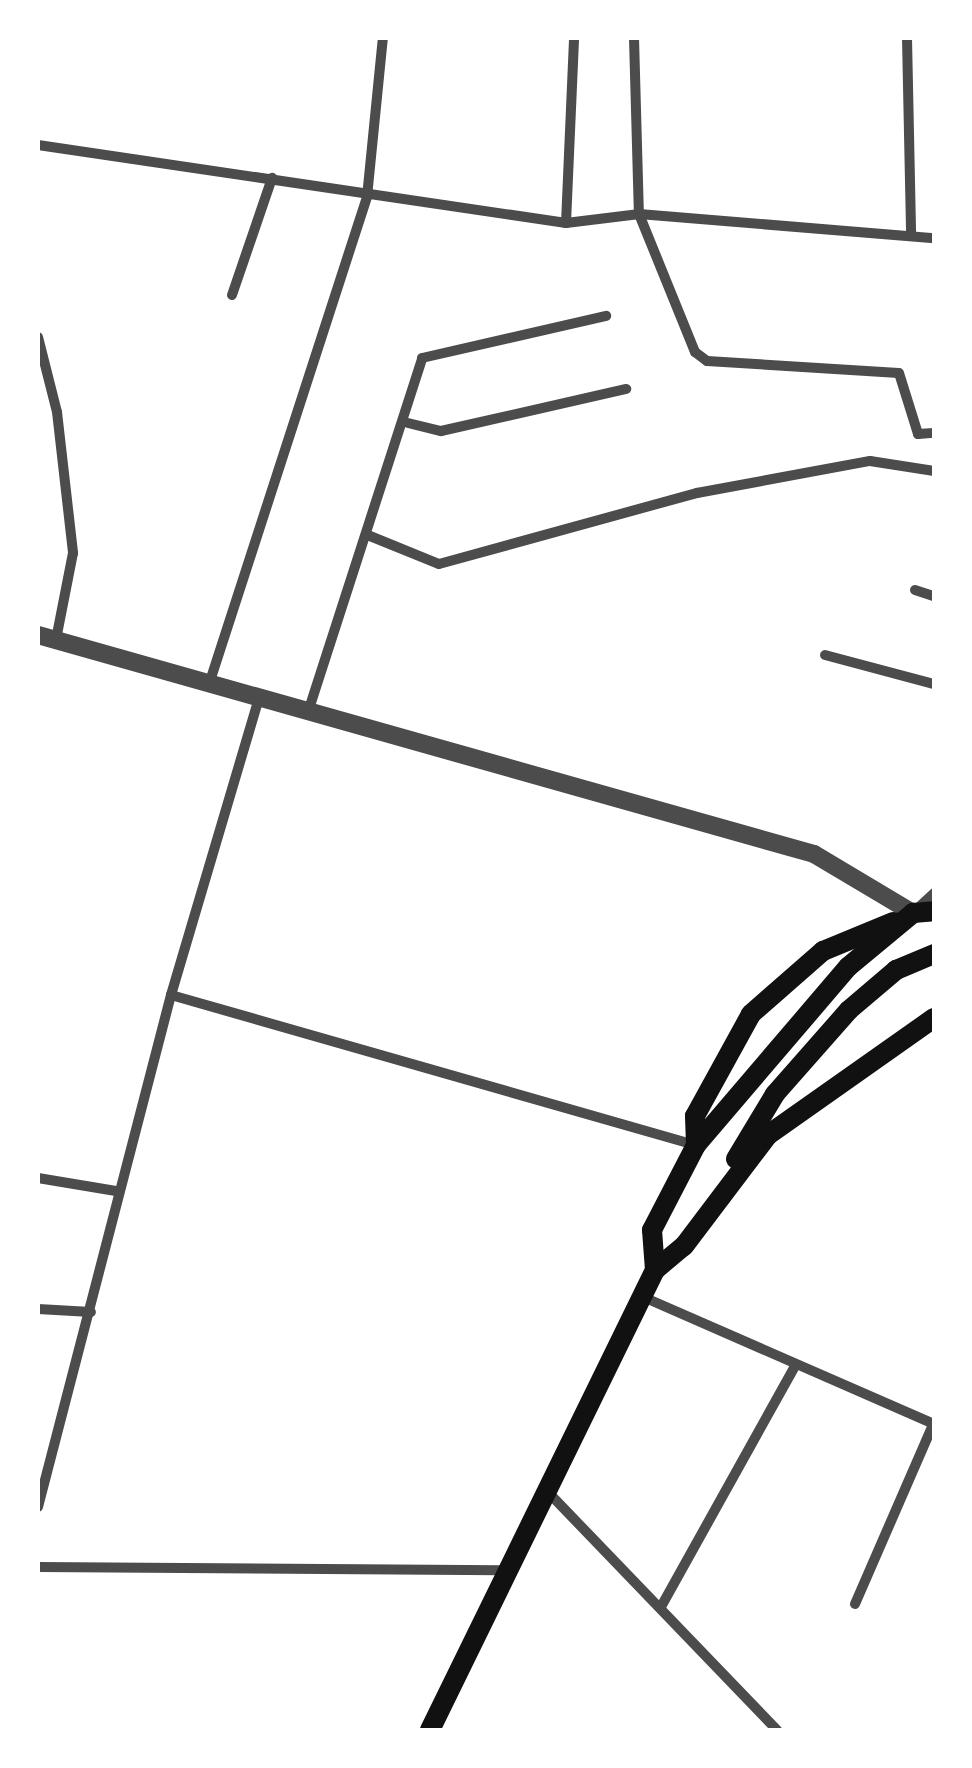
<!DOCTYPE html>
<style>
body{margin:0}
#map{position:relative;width:972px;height:1768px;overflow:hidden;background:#fff;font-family:Lora,serif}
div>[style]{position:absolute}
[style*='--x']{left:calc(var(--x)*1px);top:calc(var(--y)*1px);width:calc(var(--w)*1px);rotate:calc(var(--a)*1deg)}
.minor>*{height:10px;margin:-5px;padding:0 5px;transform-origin:5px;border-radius:5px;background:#4c4c4c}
.tertiary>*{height:18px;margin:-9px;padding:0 9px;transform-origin:9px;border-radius:9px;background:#4c4c4c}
.secondary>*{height:20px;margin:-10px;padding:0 10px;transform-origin:10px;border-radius:10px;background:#111}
span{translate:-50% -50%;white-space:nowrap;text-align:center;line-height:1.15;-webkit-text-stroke:9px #fff;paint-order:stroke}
.frame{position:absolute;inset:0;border:40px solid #fff;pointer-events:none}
</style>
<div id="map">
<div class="minor">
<div style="--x:634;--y:38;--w:176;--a:88.4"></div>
<div style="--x:639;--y:214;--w:149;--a:67.9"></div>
<div style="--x:695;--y:352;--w:15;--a:37"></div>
<div style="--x:707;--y:361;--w:192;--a:3.6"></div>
<div style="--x:899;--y:373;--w:64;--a:72.7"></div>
<div style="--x:918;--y:434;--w:16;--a:-4"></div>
<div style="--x:907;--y:38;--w:198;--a:88.8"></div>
<div style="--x:38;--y:145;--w:534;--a:8.4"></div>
<div style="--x:566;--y:223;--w:74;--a:-7"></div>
<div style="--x:639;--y:214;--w:296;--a:4.7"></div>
<div style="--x:566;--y:223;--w:185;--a:-87.5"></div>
<div style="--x:232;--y:295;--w:124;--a:-71.1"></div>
<div style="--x:38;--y:337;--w:77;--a:75.8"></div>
<div style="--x:57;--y:412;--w:142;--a:83.5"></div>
<div style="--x:73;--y:553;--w:89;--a:101.1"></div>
<div style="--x:408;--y:423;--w:34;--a:14"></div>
<div style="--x:441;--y:431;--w:190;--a:-12.8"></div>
<div style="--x:370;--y:536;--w:74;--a:22.1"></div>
<div style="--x:439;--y:564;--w:268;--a:-15.4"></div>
<div style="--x:697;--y:493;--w:176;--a:-10.5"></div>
<div style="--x:870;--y:461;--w:65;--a:8.9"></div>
<div style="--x:915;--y:590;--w:20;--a:18"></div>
<div style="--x:825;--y:655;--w:113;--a:14.9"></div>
<div style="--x:211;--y:678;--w:506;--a:-72.03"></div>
<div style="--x:367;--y:197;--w:160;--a:-84.3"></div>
<div style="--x:308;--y:712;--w:372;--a:-72.1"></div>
<div style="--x:422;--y:358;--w:189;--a:-12.9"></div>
<div style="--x:917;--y:909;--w:23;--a:-43"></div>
<div style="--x:171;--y:995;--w:313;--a:-73.5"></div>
<div style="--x:38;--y:1178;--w:79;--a:9.5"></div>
<div style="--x:641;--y:1296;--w:320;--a:23.6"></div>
<div style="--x:38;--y:1309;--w:53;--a:3.2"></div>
<div style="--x:547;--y:1491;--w:332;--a:46.1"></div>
<div style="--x:38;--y:1507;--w:529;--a:-75.44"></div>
<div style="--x:171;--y:995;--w:545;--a:15.97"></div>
<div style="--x:38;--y:1567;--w:463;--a:0.4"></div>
<div style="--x:855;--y:1604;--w:198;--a:-66.5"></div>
<div style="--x:662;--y:1605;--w:271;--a:-60.9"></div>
</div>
<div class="tertiary">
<div style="--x:38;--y:635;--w:806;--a:15.76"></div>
<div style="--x:814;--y:854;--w:115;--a:30.8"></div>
</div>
<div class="secondary">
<div style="--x:696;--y:1145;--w:29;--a:-92"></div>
<div style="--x:695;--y:1116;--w:116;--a:-61.2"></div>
<div style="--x:751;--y:1014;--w:96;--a:-41.2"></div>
<div style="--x:823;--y:951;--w:76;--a:-22.5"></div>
<div style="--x:736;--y:1159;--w:76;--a:-59"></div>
<div style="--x:775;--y:1094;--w:112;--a:-48.6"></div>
<div style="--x:849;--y:1010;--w:62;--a:-40.4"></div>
<div style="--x:896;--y:970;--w:41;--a:-22.8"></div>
<div style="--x:655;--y:1270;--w:38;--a:-40"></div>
<div style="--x:684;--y:1246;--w:139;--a:-52.9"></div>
<div style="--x:768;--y:1135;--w:203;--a:-35.2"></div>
<div style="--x:430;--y:1730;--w:512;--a:-63.94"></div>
<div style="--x:655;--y:1270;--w:40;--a:-94.3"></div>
<div style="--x:652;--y:1230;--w:96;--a:-62.6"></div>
<div style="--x:696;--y:1145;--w:234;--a:-49.5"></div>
<div style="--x:848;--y:967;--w:85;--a:-39.7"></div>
<div style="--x:913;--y:913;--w:21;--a:-5"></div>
</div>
<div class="frame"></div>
</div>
